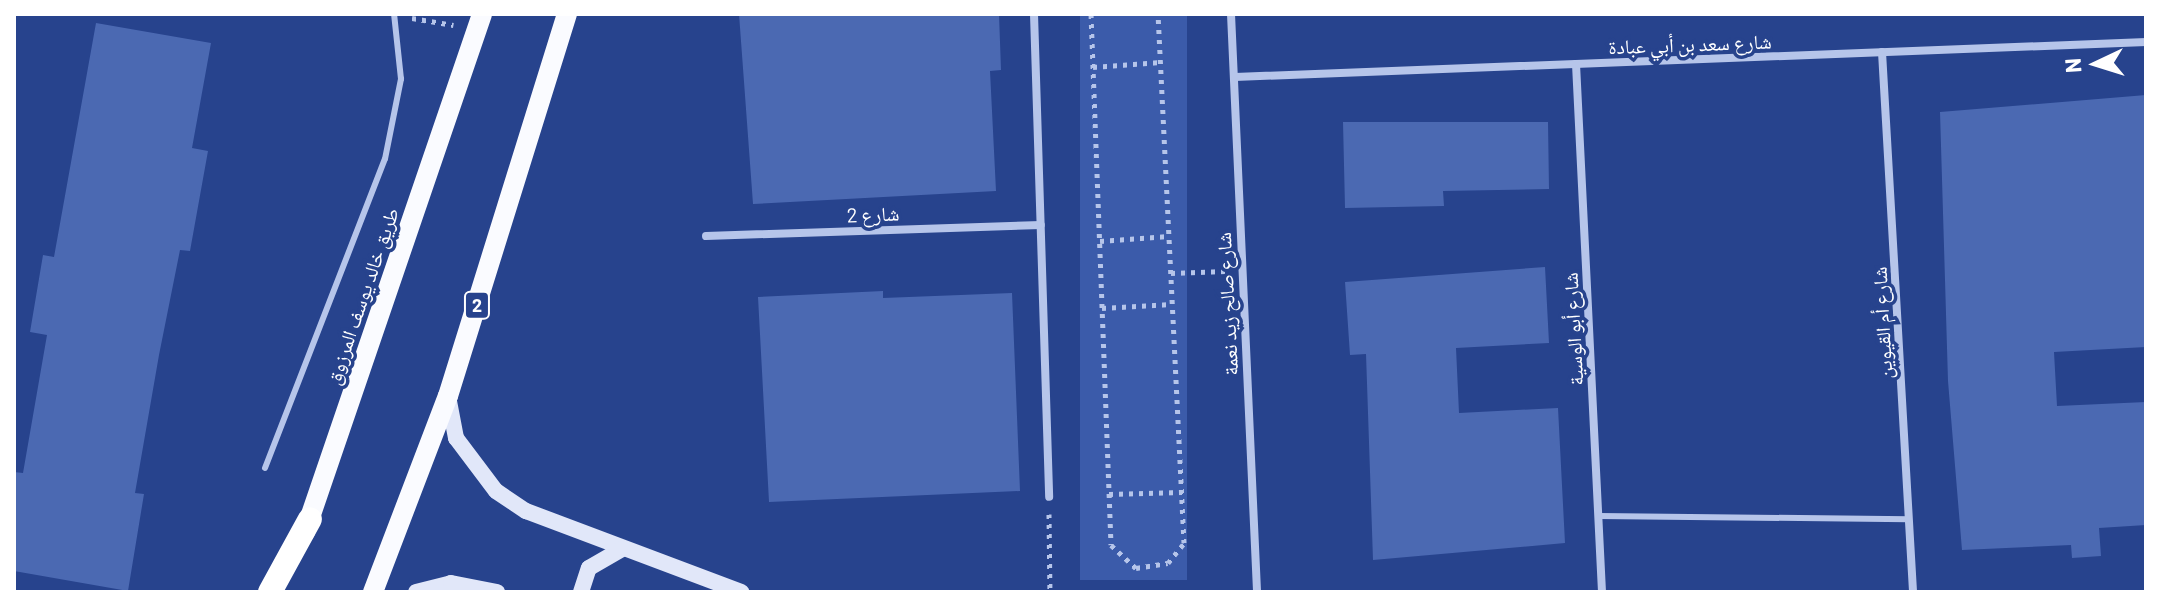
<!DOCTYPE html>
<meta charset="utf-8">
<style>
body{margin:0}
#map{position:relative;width:2160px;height:606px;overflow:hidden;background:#27438d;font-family:Barlow,"Noto Naskh Arabic",sans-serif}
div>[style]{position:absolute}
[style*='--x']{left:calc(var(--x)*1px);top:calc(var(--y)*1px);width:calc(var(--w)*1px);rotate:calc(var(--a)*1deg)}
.green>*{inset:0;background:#3b5baa;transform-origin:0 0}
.building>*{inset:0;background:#4b69b2}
.path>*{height:5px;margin-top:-2.5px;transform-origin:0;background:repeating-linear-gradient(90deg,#b6c5ea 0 4px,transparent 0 10px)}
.lane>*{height:6px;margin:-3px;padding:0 3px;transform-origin:3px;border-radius:3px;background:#b6c5ea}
.street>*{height:8px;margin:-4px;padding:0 4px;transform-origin:4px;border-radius:4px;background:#b6c5ea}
.secondary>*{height:16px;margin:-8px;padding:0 8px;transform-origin:8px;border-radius:8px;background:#e1e7f9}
.primary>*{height:20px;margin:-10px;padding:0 10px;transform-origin:10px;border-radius:10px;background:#fafbff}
.highway>*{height:24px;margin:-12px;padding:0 12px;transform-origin:12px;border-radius:12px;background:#fff}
span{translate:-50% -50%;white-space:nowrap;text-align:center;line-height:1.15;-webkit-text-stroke:7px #27438d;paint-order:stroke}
.shield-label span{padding:2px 6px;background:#27438d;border:2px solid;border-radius:6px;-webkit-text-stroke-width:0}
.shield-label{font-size:18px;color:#fff;font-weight:700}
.street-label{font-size:20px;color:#fff}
.frame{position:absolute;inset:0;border:16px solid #fff;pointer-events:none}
.north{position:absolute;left:2056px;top:24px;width:80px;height:80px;-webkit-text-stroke:6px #27438d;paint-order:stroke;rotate:266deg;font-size:22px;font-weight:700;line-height:32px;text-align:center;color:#fff}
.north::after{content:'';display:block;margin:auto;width:28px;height:36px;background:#fff;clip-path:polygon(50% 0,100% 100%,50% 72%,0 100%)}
</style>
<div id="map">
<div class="green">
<div style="left:1080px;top:14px;width:107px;height:566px"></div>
</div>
<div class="building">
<div style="clip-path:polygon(739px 14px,999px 14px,1001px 70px,990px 71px,996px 191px,753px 204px)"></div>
<div style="clip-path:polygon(96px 23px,211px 43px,192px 148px,208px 151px,190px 251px,180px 250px,159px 355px,135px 493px,144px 494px,128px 591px,14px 571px,14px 472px,23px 473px,47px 335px,30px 332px,43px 255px,54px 257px)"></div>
<div style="clip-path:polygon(2146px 95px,2146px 347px,2054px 352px,2057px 406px,2146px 402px,2146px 525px,2099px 528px,2101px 556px,2072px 558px,2071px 545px,1962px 550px,1948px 381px,1940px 112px)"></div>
<div style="clip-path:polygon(1343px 122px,1548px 122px,1549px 189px,1443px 191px,1444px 206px,1345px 208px)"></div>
<div style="clip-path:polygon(1545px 267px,1549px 343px,1456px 348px,1459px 413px,1558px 408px,1565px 543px,1373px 560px,1366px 354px,1350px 355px,1345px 282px)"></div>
<div style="clip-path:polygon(883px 291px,883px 298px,1012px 293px,1020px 491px,769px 502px,758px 297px)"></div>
</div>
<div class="path">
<div style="--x:1091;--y:14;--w:531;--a:87.84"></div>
<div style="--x:1111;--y:545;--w:34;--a:43"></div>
<div style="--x:1136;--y:568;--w:32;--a:-9"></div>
<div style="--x:1168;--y:563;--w:26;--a:-51"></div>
<div style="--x:1184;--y:543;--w:530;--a:-92.81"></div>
<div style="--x:412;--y:18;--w:42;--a:9.7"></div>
<div style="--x:1093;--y:67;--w:68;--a:-4.2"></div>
<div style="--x:1100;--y:241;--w:69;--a:-4.1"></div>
<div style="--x:1171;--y:273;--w:55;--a:-2.1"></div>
<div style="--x:1102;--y:308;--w:70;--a:-3.3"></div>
<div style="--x:1109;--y:494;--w:73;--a:-1.6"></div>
<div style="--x:1049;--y:514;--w:78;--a:89.3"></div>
</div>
<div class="lane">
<div style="--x:265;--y:468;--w:331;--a:-68.8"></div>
<div style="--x:385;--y:159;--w:82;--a:-78.7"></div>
<div style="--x:401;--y:79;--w:65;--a:-96.1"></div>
<div style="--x:1599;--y:516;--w:310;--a:0.6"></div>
</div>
<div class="street">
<div style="--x:1034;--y:14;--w:483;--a:88.2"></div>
<div style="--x:1231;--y:14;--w:579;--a:87.42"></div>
<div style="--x:1882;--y:52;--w:541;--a:86.71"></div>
<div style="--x:1576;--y:64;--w:529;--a:87.18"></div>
<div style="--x:1235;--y:77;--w:912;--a:-2.2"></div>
<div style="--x:706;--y:236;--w:335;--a:-1.9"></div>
</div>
<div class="secondary">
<div style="--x:448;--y:396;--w:43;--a:79.2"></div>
<div style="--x:456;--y:438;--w:66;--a:53"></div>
<div style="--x:496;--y:491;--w:36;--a:34"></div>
<div style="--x:526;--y:511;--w:230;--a:20.6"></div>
<div style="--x:416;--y:592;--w:36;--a:-14"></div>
<div style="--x:451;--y:583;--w:47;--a:11.1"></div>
<div style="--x:581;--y:592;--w:25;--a:-72"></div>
<div style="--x:589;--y:568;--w:39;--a:-30"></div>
</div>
<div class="primary">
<div style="--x:305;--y:532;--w:547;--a:-71.13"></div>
<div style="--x:373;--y:592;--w:210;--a:-69.1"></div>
<div style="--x:448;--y:396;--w:400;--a:-72.7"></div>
</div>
<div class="highway">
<div style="--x:270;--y:592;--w:83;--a:-61.3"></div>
</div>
<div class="shield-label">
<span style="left:477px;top:305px">2</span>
</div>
<div class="street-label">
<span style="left:1690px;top:44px;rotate:-2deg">شارع سعد بن أبي عبادة</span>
<span style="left:873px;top:214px;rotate:-2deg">شارع 2</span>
<span style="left:362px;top:296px;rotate:-71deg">طريق خالد يوسف المرزوق</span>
<span style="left:1227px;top:304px;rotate:-93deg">شارع صالح زيد نعمة</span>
<span style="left:1882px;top:323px;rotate:-93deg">شارع أم القيوين</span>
<span style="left:1573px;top:329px;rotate:-93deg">شارع أبو الوسية</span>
</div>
<div class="frame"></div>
<div class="north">N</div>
</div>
